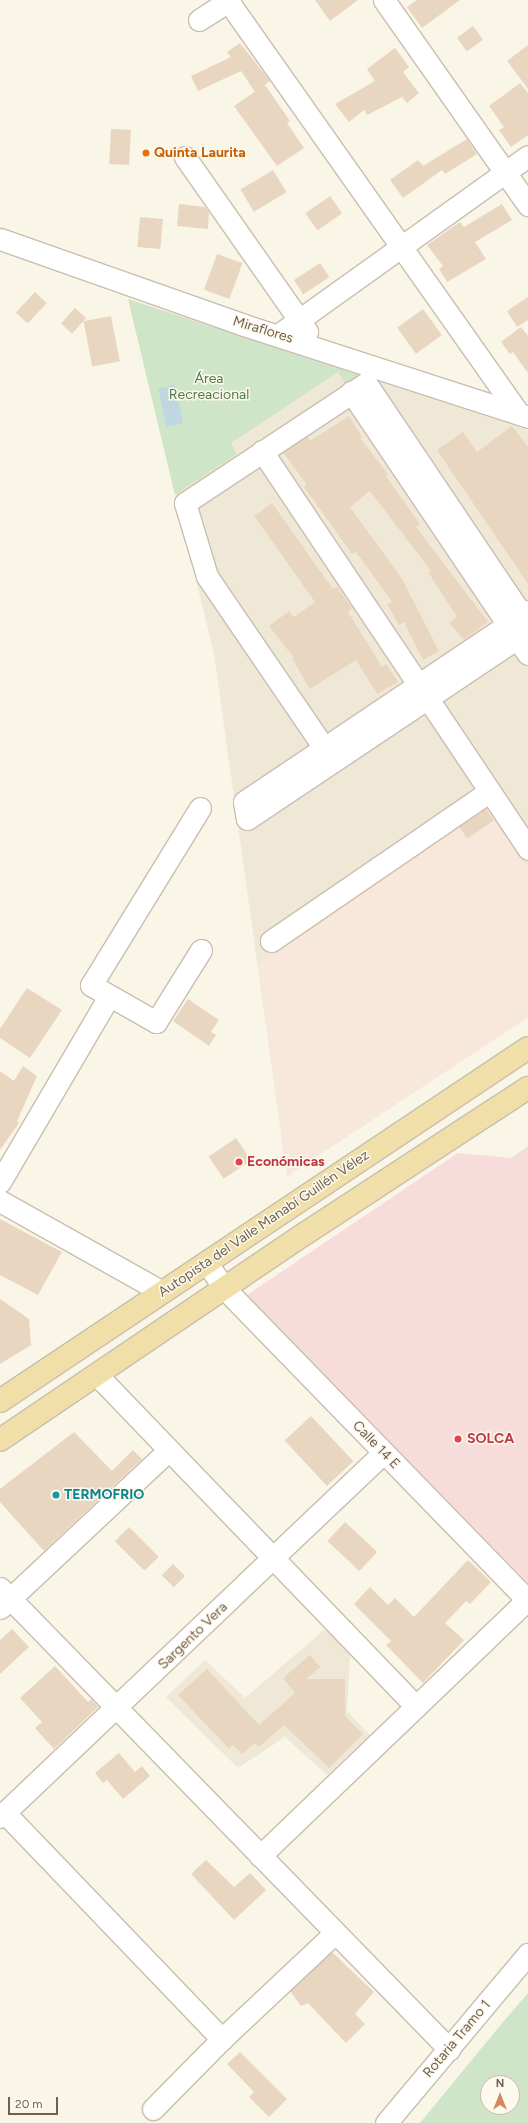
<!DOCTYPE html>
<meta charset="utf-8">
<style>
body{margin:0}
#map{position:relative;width:528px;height:2123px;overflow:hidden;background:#f9f5e7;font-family:Figtree,sans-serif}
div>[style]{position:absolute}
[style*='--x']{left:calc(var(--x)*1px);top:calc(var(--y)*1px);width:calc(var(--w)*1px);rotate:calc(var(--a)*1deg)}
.residential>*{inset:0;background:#f0e8d6}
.commercial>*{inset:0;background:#f8e8dc}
.medical>*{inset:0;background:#f6dcdb}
.green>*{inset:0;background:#cfe5c7}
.water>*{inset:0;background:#bed7e0;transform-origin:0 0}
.building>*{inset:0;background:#e9d6c0;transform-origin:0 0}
.roads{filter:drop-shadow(1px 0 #cabeaf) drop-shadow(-1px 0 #cabeaf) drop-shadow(0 1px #cabeaf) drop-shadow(0 -1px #cabeaf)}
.minor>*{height:21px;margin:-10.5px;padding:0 10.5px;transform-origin:10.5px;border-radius:10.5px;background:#fff}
.major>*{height:22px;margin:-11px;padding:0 11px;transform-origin:11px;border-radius:11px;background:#f0dfa8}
.dots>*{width:11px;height:11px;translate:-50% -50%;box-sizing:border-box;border:2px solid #fdf9ed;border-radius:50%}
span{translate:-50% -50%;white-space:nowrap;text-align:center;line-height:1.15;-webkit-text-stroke:3px #fdf9ed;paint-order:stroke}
.food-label{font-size:14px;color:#c56008;font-weight:700}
.left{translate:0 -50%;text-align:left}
.street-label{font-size:14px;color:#705f4f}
.park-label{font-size:14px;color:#537a4b}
.health-label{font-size:14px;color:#be3a42;font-weight:700}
.culture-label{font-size:14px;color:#0d838f;font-weight:700}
.north{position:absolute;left:480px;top:2075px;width:40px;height:40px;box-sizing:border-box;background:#fdf9ed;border:1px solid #c5bbae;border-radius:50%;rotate:0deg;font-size:11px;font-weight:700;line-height:16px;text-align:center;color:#705f4f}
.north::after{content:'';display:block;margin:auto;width:14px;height:18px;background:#d4875c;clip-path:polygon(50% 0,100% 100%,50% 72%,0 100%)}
.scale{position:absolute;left:8px;top:2097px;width:50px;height:18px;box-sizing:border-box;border:2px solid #705f4f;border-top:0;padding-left:5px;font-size:12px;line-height:14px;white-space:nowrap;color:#705f4f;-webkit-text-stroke:3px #fdf9ed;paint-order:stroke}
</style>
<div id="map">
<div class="residential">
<div style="clip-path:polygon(128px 299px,528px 430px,528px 1017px,287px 1176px,214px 654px)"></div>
<div style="clip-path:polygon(326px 1628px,350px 1655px,347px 1711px,370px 1735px,327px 1775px,285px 1737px,238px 1768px,166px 1697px,205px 1660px,245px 1698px)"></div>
</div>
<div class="commercial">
<div style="clip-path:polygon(486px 805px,528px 869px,528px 1017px,287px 1176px,258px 963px)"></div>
</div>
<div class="medical">
<div style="clip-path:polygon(528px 1146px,528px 1583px,247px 1295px,458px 1153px,511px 1158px)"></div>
</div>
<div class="green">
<div style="clip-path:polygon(128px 299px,361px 376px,345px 383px,338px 372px,231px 443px,237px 454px,175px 495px)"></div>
<div style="clip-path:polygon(evenodd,528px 1993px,528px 2123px,420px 2123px,503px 2022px,528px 1993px,488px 2083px,512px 2083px,512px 2107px,488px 2107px,488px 2083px)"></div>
</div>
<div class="water">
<div style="left:175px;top:385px;width:39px;height:17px;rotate:78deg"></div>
</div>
<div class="building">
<div style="clip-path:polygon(315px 0,358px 0,330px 21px)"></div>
<div style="clip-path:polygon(417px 0,460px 0,422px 28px,407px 7px)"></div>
<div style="left:473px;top:26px;width:17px;height:20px;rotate:54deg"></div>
<div style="clip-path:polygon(240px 43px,270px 81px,255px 92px,241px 71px,198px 91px,191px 76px,231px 57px,227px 52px)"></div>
<div style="clip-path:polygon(528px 45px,528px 89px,507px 61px)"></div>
<div style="clip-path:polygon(395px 48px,409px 67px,403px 72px,419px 93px,407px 103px,402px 97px,367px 115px,364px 110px,349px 122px,335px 104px,375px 81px,367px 69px)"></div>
<div style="clip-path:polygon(520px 83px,528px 93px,528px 135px,511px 147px,499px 130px,504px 127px,489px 106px)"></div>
<div style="clip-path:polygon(265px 85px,290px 121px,287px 123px,304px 148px,277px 166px,234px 106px)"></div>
<div style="left:111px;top:129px;width:20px;height:35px;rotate:3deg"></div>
<div style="clip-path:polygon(467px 139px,477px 154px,445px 174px,442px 170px,403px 198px,390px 180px,418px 160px,423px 166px)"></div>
<div style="left:273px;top:170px;width:26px;height:38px;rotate:59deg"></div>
<div style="left:330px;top:196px;width:21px;height:30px;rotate:55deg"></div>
<div style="clip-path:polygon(179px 204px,205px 207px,209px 213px,208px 229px,177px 226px)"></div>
<div style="clip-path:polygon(502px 204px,512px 220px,475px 242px,486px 259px,447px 282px,439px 269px,443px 266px,427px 245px,460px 222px,464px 227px)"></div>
<div style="left:140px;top:217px;width:23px;height:30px;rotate:5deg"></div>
<div style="left:217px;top:254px;width:27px;height:38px;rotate:20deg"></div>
<div style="left:320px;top:263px;width:17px;height:31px;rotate:57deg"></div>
<div style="left:35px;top:292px;width:16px;height:28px;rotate:43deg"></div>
<div style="clip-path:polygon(528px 297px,528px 320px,517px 327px,507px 311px)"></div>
<div style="left:75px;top:308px;width:15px;height:21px;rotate:42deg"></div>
<div style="left:423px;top:309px;width:32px;height:32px;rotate:54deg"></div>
<div style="left:111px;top:316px;width:46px;height:28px;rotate:79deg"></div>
<div style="clip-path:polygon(521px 327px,528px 336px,528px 373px,513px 352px,510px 354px,501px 342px)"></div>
<div style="clip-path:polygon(349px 416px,362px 437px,360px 438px,388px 474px,386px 476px,420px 524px,416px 527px,488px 622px,464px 640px,449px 623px,457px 617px,428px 572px,431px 571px,370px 491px,350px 507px,402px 579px,439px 651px,423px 660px,404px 622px,399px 625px,387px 604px,392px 602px,356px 552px,352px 554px,304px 487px,307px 485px,283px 452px,307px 436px,310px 441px)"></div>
<div style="clip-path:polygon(512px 426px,528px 447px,528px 584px,437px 450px,463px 432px,477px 452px)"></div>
<div style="clip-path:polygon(272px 503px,333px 589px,337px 587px,352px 608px,348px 612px,382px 667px,386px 664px,398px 682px,377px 694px,356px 660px,310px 689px,292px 659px,294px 658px,269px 626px,289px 611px,294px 617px,315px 602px,254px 516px)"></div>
<div style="left:486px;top:809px;width:14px;height:32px;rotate:56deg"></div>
<div style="clip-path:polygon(27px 988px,62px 1010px,30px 1058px,0 1038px,0 1029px)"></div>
<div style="clip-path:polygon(188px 999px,219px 1020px,211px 1032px,216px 1035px,209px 1046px,173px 1021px)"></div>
<div style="clip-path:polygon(23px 1066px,37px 1076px,17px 1121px,19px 1123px,0 1150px,0 1071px,14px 1081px)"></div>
<div style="left:236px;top:1138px;width:27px;height:33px;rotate:56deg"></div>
<div style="clip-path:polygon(0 1219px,62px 1252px,38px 1295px,0 1275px)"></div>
<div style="clip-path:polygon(0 1299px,29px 1319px,31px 1345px,0 1364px)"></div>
<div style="left:311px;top:1416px;width:62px;height:36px;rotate:47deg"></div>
<div style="clip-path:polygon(74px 1432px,112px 1471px,133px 1450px,142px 1459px,44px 1551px,0 1502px,0 1489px)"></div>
<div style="left:345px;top:1522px;width:44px;height:26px;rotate:43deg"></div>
<div style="left:129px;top:1527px;width:42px;height:20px;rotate:45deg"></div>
<div style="clip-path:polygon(468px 1560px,491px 1582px,470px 1604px,466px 1601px,445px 1623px,464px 1640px,423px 1683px,386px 1645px,391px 1641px,354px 1604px,370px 1587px,388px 1605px,395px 1598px,414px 1617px)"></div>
<div style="left:173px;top:1564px;width:17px;height:16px;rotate:45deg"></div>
<div style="clip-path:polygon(12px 1629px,29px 1647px,0 1674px,0 1640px)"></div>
<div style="clip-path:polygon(310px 1655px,320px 1667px,306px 1679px,345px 1679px,345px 1716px,363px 1734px,329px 1768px,284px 1725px,259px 1747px,255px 1743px,242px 1754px,233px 1745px,229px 1749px,178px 1695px,207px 1669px,259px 1725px,295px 1693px,283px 1678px)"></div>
<div style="clip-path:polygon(55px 1666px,88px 1702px,91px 1699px,98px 1707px,54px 1749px,35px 1728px,42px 1722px,20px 1698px)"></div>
<div style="clip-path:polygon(119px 1753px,135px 1772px,142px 1766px,150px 1776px,123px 1799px,107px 1780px,103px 1783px,95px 1773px)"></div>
<div style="clip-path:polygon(206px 1860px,234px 1887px,250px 1873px,266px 1890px,234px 1920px,191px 1874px)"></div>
<div style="clip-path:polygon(332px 1952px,374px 1992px,355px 2014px,365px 2024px,346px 2043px,308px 2003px,301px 2006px,290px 1991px)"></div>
<div style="clip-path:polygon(240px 2052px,287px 2099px,269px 2117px,249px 2097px,254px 2092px,227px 2064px)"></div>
</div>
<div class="roads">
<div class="minor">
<div style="--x:384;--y:0;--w:251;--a:54.9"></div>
<div style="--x:228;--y:1;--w:505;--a:54.83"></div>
<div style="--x:199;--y:20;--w:37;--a:-33"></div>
<div style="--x:185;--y:157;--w:213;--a:55"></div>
<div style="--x:0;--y:239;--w:259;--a:19.4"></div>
<div style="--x:244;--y:325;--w:299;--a:17.9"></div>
<div style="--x:278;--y:335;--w:307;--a:-35.6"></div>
<div style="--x:351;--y:392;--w:316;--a:56"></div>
<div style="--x:262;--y:451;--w:479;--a:56.2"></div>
<div style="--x:528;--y:611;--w:342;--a:146.1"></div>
<div style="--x:244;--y:802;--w:17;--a:80"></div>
<div style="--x:247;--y:819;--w:338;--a:-33.8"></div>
<div style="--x:333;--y:761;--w:224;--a:-124.3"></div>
<div style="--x:207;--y:576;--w:76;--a:-106.8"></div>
<div style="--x:185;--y:503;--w:217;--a:-33.5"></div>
<div style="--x:366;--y:383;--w:290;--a:56.1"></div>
<div style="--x:200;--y:808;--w:208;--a:121.6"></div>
<div style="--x:91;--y:985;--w:75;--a:29.6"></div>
<div style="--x:156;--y:1022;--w:85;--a:-58"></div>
<div style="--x:271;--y:941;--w:265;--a:-34.4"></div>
<div style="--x:0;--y:1182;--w:216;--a:-59.6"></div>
<div style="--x:0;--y:1201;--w:186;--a:29.3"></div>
<div style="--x:206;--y:1262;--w:32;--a:55"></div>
<div style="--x:224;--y:1288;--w:436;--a:45.8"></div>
<div style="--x:97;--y:1375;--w:460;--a:46.1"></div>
<div style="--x:0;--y:1588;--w:644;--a:45.76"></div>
<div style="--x:0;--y:1608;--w:230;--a:-43.1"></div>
<div style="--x:4;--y:1812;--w:315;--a:46.2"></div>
<div style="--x:0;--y:1817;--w:528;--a:-43.54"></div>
<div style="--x:260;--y:1856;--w:370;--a:-43.8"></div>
<div style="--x:153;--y:2109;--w:98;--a:-45.4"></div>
<div style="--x:222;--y:2039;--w:155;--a:-43.2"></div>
<div style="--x:386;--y:2123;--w:221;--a:-50"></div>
</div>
<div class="major">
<div style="--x:0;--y:1401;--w:635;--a:-33.77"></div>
<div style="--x:0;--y:1440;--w:369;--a:-34.1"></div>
<div style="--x:306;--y:1233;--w:265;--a:-33.2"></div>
</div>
</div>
<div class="dots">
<div style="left:146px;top:153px;background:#e8710a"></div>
<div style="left:239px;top:1162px;background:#e0444e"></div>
<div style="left:458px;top:1439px;background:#e0444e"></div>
<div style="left:56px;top:1495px;background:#0f9aa8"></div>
</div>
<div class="food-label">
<span class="left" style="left:154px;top:153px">Quinta Laurita</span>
</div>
<div class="street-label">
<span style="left:263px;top:330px;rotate:17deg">Miraflores</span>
<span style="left:264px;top:1224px;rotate:-34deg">Autopista del Valle Manabí Guillén Vélez</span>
<span style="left:376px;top:1445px;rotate:46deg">Calle 14 E</span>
<span style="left:193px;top:1636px;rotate:-44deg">Sargento Vera</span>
<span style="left:457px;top:2039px;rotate:-50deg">Rotaria Tramo 1</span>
</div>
<div class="park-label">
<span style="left:209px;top:387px">Área<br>Recreacional</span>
</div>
<div class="health-label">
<span class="left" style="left:247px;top:1162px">Económicas</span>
<span class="left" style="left:467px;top:1439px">SOLCA</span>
</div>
<div class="culture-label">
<span class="left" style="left:64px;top:1495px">TERMOFRIO</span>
</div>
<div class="north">N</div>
<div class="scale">20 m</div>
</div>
